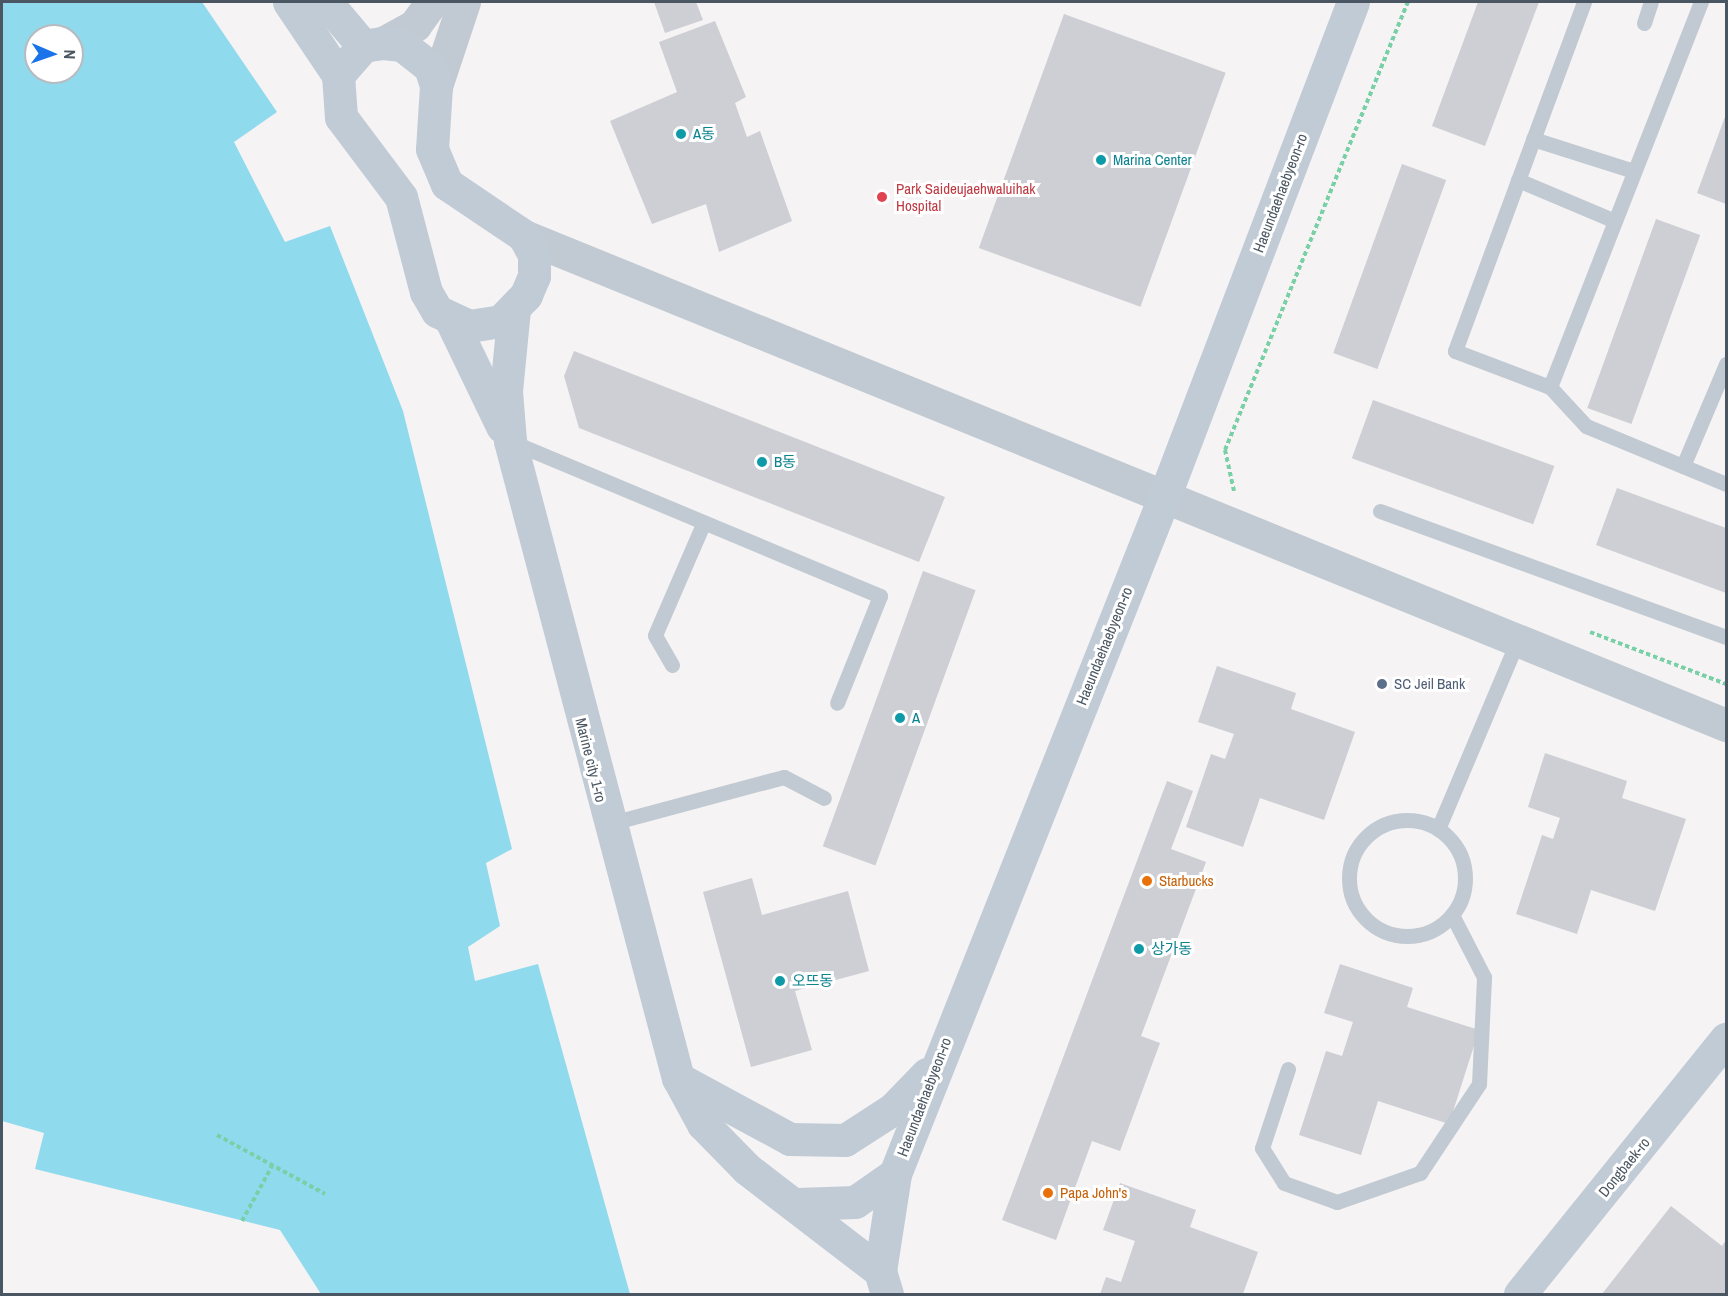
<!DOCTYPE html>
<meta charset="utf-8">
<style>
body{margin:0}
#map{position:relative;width:1728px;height:1296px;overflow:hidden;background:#f5f3f3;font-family:"Archivo Narrow","Noto Sans KR",sans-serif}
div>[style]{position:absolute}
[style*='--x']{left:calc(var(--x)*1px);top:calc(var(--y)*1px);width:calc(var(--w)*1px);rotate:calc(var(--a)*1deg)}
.water>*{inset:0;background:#90daee}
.building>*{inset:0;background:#cdcfd5;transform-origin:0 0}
.path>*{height:4px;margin-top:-2px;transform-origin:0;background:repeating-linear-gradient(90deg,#7ad0a6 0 4.5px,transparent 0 7.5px)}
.service>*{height:15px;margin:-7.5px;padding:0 7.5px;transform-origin:7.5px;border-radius:7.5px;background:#c1cad2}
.service>.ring{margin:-7.5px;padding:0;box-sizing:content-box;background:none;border:15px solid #c1cad2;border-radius:50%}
.tertiary>*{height:33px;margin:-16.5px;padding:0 16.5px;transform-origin:16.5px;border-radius:16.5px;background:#c1cad2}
.secondary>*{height:33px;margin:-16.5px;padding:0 16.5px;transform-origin:16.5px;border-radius:16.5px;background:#c1cbd6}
.dots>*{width:16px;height:16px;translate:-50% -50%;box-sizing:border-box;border:3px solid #fff;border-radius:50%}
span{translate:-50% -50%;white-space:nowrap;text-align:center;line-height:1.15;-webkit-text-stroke:6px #fff;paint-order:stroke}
.culture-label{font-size:15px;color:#0d838f}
.left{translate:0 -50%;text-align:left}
.health-label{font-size:15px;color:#be3a42}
.street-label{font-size:15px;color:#4a5661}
.service-label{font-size:15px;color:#4e5e75}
.food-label{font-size:15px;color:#c56008}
.frame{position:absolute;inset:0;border:3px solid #4a5661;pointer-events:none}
.north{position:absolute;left:24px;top:24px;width:60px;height:60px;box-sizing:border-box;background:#fff;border:2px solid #b7bbc0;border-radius:50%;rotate:92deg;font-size:16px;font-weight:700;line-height:24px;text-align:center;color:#4a5661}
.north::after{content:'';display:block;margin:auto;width:21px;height:27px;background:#1a73e8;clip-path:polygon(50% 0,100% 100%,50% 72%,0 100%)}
</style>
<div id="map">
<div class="water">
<div style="clip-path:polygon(evenodd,2px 2px,202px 2px,277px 112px,234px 142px,285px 242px,330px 226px,403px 411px,512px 849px,486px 863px,500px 926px,468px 947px,475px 981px,538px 964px,630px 1294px,321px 1294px,280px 1230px,35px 1169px,44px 1133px,2px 1121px,2px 2px,36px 36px,72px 36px,72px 72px,36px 72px,36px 36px)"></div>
</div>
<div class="building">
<div style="clip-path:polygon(654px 2px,696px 2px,703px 20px,665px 33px)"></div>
<div style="clip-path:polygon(1478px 2px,1539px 2px,1485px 146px,1432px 126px)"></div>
<div style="left:1064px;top:14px;width:172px;height:249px;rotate:20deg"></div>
<div style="clip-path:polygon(715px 21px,746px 97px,735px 103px,747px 137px,760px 131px,792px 221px,719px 252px,706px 204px,652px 224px,610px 121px,677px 92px,659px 42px)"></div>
<div style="clip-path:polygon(1726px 114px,1726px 204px,1697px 193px)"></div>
<div style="left:1402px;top:164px;width:47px;height:201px;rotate:20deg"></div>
<div style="left:1656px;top:219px;width:47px;height:201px;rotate:20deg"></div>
<div style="clip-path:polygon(574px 351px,945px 497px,919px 562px,579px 428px,564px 376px)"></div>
<div style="left:1373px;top:400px;width:193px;height:62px;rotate:20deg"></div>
<div style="clip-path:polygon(1617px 488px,1726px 528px,1726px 593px,1596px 545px)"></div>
<div style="left:923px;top:571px;width:56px;height:293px;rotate:20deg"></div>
<div style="clip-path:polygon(1217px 666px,1296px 693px,1291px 709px,1355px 732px,1324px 820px,1260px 798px,1243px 847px,1186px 827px,1211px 754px,1225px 759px,1234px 734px,1198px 722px)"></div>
<div style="clip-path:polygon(1545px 753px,1627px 781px,1622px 798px,1686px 819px,1655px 911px,1591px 890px,1577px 934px,1516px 914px,1542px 835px,1553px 839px,1560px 818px,1528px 807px)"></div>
<div style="clip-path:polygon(1167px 781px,1193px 791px,1171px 849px,1206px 862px,1141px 1036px,1160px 1043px,1120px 1151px,1092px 1141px,1056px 1240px,1002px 1220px)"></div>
<div style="clip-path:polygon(752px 878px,762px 915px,848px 891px,869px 971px,795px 991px,812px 1050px,751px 1067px,703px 892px)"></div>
<div style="clip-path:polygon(1340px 964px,1413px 988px,1407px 1007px,1479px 1030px,1449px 1124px,1378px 1101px,1361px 1155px,1299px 1135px,1326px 1051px,1342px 1056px,1353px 1022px,1324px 1013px)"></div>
<div style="clip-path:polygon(1120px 1183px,1196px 1210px,1190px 1227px,1258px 1252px,1243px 1294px,1100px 1294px,1106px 1277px,1121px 1282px,1135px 1241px,1103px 1230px)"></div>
<div style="clip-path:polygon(1671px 1206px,1722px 1246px,1726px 1240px,1726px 1294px,1602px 1294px)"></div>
</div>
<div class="path">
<div style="--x:1234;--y:491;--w:42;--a:-102.4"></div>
<div style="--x:1225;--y:450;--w:484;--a:-67.8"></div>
<div style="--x:1590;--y:632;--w:146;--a:20.9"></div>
<div style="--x:217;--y:1135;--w:123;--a:28.6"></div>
<div style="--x:242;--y:1221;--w:63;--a:-61.4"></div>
</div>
<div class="service">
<div style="--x:1584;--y:2;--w:372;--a:110.3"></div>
<div style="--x:1455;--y:351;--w:102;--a:20.8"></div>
<div style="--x:1550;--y:387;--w:53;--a:47.3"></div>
<div style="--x:1586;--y:426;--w:152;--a:22.5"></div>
<div style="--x:1644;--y:23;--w:22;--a:-72"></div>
<div style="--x:1533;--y:139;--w:106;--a:17.6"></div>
<div style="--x:1518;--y:180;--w:105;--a:22.9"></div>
<div style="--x:1550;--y:387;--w:414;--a:-68.6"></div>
<div style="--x:512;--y:442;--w:399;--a:22.7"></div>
<div style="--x:880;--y:596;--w:115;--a:111.9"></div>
<div style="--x:1683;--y:466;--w:111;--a:-67.1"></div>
<div style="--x:1380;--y:511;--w:368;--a:20"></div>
<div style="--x:672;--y:665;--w:34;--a:-120"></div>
<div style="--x:655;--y:635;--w:121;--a:-66.6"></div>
<div class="ring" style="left:1349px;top:820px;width:101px;height:101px"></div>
<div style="--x:608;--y:824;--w:182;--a:-15"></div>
<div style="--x:784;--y:777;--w:45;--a:27.7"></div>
<div style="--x:1438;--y:829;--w:203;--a:-67.1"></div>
<div style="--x:1288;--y:1069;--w:83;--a:108.2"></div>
<div style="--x:1262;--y:1148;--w:41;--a:57.8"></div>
<div style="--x:1284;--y:1183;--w:56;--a:19.7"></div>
<div style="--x:1337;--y:1202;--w:88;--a:-19.3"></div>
<div style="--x:1420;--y:1173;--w:107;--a:-56.5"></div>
<div style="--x:1479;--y:1084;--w:107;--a:-87.3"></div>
<div style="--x:1484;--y:977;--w:70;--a:-117.3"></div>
</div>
<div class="tertiary">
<div style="--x:383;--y:43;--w:37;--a:-29"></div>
<div style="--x:415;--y:25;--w:29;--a:-54"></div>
<div style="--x:436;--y:86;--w:89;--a:-71.6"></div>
<div style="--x:524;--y:236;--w:1298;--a:22.14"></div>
</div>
<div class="secondary">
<div style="--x:289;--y:2;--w:88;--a:56.1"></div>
<div style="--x:326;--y:2;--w:57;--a:49.9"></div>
<div style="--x:383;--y:43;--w:19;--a:6"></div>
<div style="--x:402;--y:45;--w:36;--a:38"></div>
<div style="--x:430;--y:67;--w:20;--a:72"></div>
<div style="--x:436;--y:86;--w:63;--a:93.6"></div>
<div style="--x:432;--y:149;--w:38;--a:67"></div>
<div style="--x:447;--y:184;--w:93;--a:34"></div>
<div style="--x:524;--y:236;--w:21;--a:62"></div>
<div style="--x:534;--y:255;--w:21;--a:90"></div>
<div style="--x:534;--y:276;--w:21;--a:113"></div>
<div style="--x:526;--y:295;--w:36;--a:134"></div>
<div style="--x:501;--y:321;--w:32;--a:171"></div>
<div style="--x:469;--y:326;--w:35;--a:-155"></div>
<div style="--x:437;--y:311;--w:22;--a:-120"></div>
<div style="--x:426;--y:292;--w:98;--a:-104.7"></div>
<div style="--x:401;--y:197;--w:100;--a:-126.9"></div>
<div style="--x:341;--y:117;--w:42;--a:-94.1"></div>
<div style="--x:338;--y:75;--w:38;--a:-49"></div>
<div style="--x:363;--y:46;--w:20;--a:-9"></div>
<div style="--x:514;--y:309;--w:82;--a:95.6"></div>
<div style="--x:506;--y:391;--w:50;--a:85.4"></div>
<div style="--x:510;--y:441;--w:659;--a:75.23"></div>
<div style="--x:678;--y:1078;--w:52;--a:61.5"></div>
<div style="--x:703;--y:1124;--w:63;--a:45.6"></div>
<div style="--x:747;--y:1169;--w:168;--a:37.5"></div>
<div style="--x:451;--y:320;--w:118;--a:64.3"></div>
<div style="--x:679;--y:1079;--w:126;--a:28.4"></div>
<div style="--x:790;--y:1139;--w:55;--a:1"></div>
<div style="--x:845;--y:1140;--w:57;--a:-32.9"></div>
<div style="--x:893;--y:1109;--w:49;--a:-45.8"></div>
<div style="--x:798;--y:1204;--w:57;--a:-2"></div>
<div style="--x:855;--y:1202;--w:49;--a:-35"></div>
<div style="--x:887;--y:1294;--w:24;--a:-107"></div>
<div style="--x:880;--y:1271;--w:98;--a:-81.2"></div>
<div style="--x:895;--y:1174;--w:725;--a:-68.32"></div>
<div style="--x:1163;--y:500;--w:533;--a:-69.12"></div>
<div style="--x:1520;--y:1294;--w:328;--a:-51.1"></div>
</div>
<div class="dots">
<div style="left:681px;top:134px;background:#0f9aa8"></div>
<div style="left:1101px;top:160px;background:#0f9aa8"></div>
<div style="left:882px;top:197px;background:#e0444e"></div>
<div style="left:762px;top:462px;background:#0f9aa8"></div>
<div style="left:1382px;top:684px;background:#5c6f8a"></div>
<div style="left:900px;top:718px;background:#0f9aa8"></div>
<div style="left:1147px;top:881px;background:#e8710a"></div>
<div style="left:1139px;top:949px;background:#0f9aa8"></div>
<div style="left:780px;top:981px;background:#0f9aa8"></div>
<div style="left:1048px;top:1193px;background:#e8710a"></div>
</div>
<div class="culture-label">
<span class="left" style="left:693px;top:134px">A동</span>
<span class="left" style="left:1113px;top:160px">Marina Center</span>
<span class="left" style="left:774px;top:462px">B동</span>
<span class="left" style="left:912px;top:718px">A</span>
<span class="left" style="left:1151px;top:949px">상가동</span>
<span class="left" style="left:792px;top:981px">오뜨동</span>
</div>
<div class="health-label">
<span class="left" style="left:896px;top:197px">Park Saideujaehwaluihak<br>Hospital</span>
</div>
<div class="street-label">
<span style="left:1280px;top:193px;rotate:-69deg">Haeundaehaebyeon-ro</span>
<span style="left:1104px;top:646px;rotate:-68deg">Haeundaehaebyeon-ro</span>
<span style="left:591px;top:760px;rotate:76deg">Marine city 1-ro</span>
<span style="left:924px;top:1097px;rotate:-69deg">Haeundaehaebyeon-ro</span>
<span style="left:1624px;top:1167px;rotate:-51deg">Dongbaek-ro</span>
</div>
<div class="service-label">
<span class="left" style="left:1394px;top:684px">SC Jeil Bank</span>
</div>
<div class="food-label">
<span class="left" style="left:1159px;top:881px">Starbucks</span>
<span class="left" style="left:1060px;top:1193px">Papa John's</span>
</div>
<div class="frame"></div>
<div class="north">N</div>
</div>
